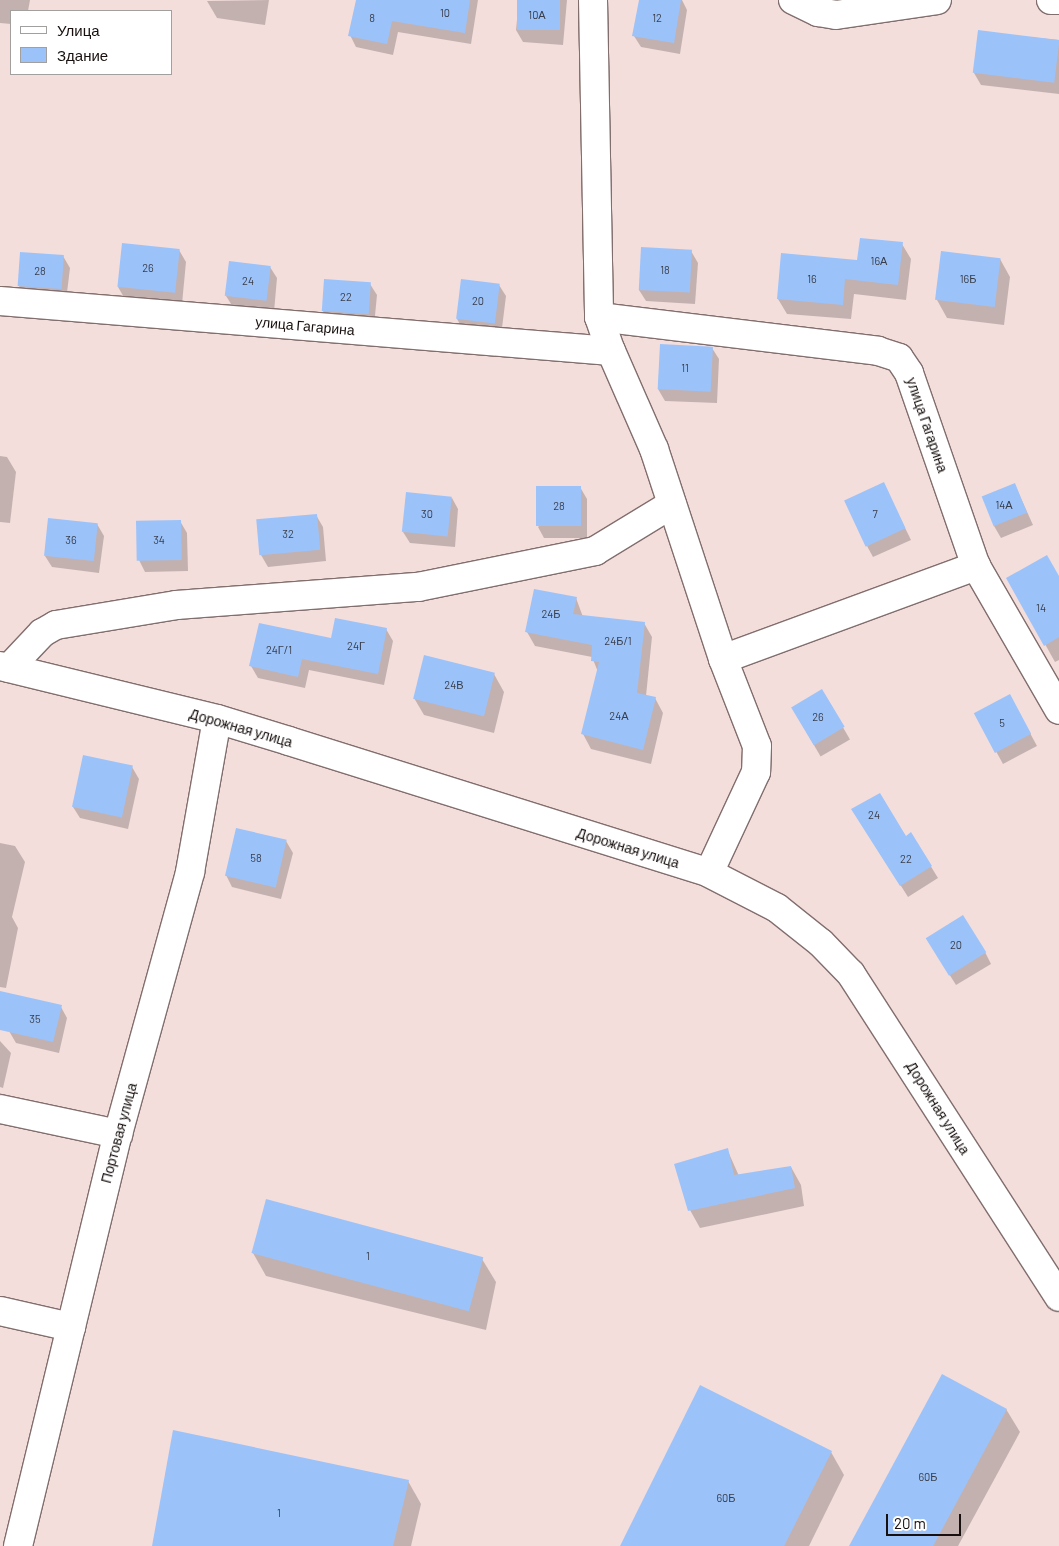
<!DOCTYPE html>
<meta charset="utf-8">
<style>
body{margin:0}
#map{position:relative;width:1059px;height:1546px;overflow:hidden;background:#f4dedc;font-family:Barlow,sans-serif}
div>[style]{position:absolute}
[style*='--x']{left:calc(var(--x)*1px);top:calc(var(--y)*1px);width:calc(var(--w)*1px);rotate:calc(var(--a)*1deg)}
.shadow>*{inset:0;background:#0003;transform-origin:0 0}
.building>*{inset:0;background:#9cc3f9;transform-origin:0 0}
.roads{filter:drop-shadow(1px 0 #816e6d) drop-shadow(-1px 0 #816e6d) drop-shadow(0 1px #816e6d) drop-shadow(0 -1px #816e6d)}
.street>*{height:28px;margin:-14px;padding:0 14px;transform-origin:14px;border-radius:14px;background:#fff}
span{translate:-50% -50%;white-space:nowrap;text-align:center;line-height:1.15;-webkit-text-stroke:4px #fff;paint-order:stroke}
.number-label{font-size:11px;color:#383d4a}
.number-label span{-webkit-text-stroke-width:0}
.street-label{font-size:14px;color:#17100f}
.legend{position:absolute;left:10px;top:10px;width:162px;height:65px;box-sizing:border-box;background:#fff;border:1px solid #a29f9f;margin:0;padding:6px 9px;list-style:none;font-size:15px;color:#17100f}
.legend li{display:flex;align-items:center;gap:10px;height:25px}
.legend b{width:25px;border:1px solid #a29f9f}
.scale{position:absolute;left:886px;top:1514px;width:75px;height:22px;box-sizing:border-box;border:2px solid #17100f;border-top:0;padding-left:6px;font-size:15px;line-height:18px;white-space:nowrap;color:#17100f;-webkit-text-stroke:4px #fff;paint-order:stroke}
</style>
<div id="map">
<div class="shadow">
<div style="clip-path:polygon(0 0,30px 0,28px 11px,11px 11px,11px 24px,0 23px)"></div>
<div style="clip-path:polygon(269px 0,265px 25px,217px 18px,207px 1px)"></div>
<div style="clip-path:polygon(357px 0,478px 0,471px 44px,398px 32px,393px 55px,356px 47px,350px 35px)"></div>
<div style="clip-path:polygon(519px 0,567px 0,563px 45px,523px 42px,516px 30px)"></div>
<div style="clip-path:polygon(640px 0,682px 0,687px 10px,680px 54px,641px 47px,634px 36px)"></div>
<div style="clip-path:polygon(979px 32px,1059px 40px,1059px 94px,981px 85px,974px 73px)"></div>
<div style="clip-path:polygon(902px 244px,911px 259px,906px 300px,854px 294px,851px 319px,787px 314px,778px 299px)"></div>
<div style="clip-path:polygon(123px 245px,179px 250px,186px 262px,182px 304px,125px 299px,118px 287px)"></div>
<div style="clip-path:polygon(691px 251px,698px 263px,695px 304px,646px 301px,639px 290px)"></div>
<div style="clip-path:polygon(63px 256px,70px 268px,66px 301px,25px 297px,19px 286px)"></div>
<div style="clip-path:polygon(1000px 259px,1010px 277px,1004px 325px,947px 318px,937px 300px)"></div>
<div style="clip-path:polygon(270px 267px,277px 278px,274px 312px,233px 307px,226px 296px)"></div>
<div style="clip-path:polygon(370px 284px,377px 295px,374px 326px,329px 323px,323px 311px)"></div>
<div style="clip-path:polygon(499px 285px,506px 296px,501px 336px,464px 331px,457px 319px)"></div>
<div style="clip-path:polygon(661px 345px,712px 348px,719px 359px,717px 403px,665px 401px,658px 389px)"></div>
<div style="clip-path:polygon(0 456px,7px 457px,16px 472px,10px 523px,0 522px)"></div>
<div style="clip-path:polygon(883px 483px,911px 540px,873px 557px,867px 546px)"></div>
<div style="clip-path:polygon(1015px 485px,1033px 525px,1001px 538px,994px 526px)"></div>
<div style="clip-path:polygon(580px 487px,587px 499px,587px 538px,544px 538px,538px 527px)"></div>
<div style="clip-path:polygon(452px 498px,458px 509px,455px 547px,410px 543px,403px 532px)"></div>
<div style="clip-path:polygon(316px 515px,323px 527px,326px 561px,268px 567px,261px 555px)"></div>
<div style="clip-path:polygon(180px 521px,187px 533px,188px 571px,145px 572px,139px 560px)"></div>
<div style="clip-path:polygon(97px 524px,104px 536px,99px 573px,52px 567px,45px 556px)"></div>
<div style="clip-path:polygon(1008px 578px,1059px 578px,1059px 660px,1055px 662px)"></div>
<div style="clip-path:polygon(576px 598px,583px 617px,644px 623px,652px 637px,646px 696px,655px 698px,663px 713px,651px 764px,591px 749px,583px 734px,598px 672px,592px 657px,535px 646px,527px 632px)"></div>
<div style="clip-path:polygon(386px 629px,393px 641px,384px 685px,309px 670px,305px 688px,258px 678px,251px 666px,332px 640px)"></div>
<div style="clip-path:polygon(494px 674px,504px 692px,494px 733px,424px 715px,414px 698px)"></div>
<div style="left:822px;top:691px;width:56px;height:34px;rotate:60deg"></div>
<div style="clip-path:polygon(1016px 707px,1037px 746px,1003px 764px,975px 713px)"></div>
<div style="clip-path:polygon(132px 767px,139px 779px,128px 829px,80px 818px,73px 807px)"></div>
<div style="clip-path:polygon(860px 821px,905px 837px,911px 834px,938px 878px,908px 897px)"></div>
<div style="clip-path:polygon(286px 841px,293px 853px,281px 899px,232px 887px,226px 875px)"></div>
<div style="clip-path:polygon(0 843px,15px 846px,25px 862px,12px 917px,18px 928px,6px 988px,0 987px)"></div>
<div style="clip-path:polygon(934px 950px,985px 952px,991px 964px,956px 985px)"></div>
<div style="clip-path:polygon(61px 1007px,67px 1018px,59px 1053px,16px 1043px,9px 1031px)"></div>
<div style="clip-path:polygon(0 1041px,11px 1053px,3px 1088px,0 1087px)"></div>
<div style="clip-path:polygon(727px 1149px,739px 1176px,791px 1167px,801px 1185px,804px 1206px,700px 1228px,690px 1210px)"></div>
<div style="clip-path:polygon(253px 1253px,482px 1259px,496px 1282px,486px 1330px,266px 1276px)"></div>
<div style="clip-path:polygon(1006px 1409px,1020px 1432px,958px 1546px,851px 1546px)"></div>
<div style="clip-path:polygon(831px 1452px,844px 1475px,809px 1546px,621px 1546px)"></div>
<div style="clip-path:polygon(408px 1481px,421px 1504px,411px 1546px,153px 1546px)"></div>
</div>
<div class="building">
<div style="clip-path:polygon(356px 0,470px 0,465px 33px,392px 21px,387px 44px,348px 36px)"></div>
<div style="left:517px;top:0;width:43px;height:30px"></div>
<div style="clip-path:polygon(639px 0,681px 0,674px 43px,632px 36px)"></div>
<div style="left:978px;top:30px;width:82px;height:43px;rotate:7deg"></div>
<div style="clip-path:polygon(860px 238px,903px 242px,898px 285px,845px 279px,843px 305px,777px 299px,781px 253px,857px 260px)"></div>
<div style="left:122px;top:243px;width:58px;height:44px;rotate:6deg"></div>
<div style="left:641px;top:247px;width:51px;height:43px;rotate:3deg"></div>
<div style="left:941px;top:251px;width:60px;height:49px;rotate:7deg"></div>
<div style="left:20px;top:252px;width:44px;height:34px;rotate:4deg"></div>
<div style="left:229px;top:261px;width:42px;height:35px;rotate:7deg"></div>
<div style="left:324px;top:279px;width:47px;height:32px;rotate:4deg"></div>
<div style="left:461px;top:279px;width:39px;height:40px;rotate:7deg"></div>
<div style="left:660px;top:344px;width:53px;height:45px;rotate:3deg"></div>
<div style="left:884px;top:482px;width:51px;height:44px;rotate:65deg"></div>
<div style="left:1015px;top:483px;width:32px;height:36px;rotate:68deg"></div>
<div style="left:581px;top:486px;width:40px;height:45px;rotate:90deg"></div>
<div style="left:406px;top:492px;width:46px;height:40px;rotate:6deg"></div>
<div style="left:317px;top:514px;width:36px;height:61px;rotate:85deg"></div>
<div style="left:48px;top:518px;width:50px;height:38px;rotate:6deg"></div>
<div style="left:181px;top:520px;width:40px;height:45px;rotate:89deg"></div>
<div style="clip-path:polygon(1047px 555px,1059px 576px,1059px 637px,1044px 646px,1006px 578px)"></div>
<div style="clip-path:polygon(534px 589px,577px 597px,573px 614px,645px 622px,637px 693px,656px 697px,643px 750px,581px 734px,599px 662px,591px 661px,592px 645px,525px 632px)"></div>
<div style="clip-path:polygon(335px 618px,387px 628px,378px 674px,302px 659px,298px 677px,249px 666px,259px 623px,331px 638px)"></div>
<div style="left:424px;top:655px;width:73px;height:45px;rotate:14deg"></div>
<div style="left:822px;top:689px;width:44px;height:36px;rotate:59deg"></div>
<div style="left:1010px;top:694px;width:45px;height:41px;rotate:62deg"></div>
<div style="left:83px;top:755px;width:51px;height:53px;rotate:12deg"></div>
<div style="clip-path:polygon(880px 793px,906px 836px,911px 832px,932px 866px,900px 886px,851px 809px)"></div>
<div style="left:236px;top:828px;width:52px;height:49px;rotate:13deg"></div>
<div style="left:963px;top:915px;width:44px;height:44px;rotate:58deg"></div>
<div style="clip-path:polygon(0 991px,62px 1005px,53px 1042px,0 1030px)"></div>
<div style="clip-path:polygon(728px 1148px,734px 1175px,791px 1166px,795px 1188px,688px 1211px,674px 1164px)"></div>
<div style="left:266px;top:1199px;width:225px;height:56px;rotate:15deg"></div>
<div style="clip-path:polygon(942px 1374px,1007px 1409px,933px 1546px,849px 1546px)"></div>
<div style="clip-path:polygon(700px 1385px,832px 1451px,784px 1546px,620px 1546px)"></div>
<div style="clip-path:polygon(173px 1430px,409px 1480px,393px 1546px,152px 1546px)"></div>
</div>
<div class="roads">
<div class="street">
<div style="--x:593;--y:0;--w:317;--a:88.9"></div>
<div style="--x:599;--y:317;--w:36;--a:71"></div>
<div style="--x:611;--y:351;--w:107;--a:66.3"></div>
<div style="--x:654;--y:449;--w:221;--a:71.8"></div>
<div style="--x:723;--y:659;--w:93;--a:68.7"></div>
<div style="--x:757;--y:746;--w:26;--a:92"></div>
<div style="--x:756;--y:772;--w:111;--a:115"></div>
<div style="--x:793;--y:0;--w:28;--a:26"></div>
<div style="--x:818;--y:12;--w:18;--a:9"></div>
<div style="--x:836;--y:15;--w:102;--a:-8.4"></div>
<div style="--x:1051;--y:0;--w:8;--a:0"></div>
<div style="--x:0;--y:301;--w:613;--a:4.68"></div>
<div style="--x:599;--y:317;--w:281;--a:6.9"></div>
<div style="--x:878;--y:351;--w:22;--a:18"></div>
<div style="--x:899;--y:358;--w:18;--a:56"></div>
<div style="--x:909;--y:373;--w:204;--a:70.9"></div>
<div style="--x:976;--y:566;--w:166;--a:60"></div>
<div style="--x:723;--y:659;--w:270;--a:-20.2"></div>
<div style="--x:0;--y:666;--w:223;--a:13.7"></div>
<div style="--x:217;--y:719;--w:75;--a:17"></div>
<div style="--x:289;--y:741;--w:440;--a:17.4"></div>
<div style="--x:709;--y:873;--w:76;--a:27.2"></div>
<div style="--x:777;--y:908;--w:56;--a:38.5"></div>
<div style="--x:821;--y:943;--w:43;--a:45.9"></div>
<div style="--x:851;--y:974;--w:384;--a:57.2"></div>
<div style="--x:9;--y:668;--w:48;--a:-46.7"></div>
<div style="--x:42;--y:633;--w:16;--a:-30"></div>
<div style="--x:56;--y:625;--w:123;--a:-9.4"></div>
<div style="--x:177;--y:605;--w:242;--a:-4.3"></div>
<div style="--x:418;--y:587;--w:181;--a:-11.5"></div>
<div style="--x:595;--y:551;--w:90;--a:-31.4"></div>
<div style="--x:0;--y:1109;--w:121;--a:12"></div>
<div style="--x:0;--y:1311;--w:73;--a:12.7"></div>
<div style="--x:18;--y:1546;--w:424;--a:-76.4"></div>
<div style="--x:118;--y:1134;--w:272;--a:-74.6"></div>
<div style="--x:190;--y:872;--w:155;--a:-80"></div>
</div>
</div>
<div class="number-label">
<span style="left:445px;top:13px">10</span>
<span style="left:537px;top:15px">10А</span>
<span style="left:372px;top:18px">8</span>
<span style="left:657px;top:18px">12</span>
<span style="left:879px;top:261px">16А</span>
<span style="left:148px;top:268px">26</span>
<span style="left:665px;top:270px">18</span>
<span style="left:40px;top:271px">28</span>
<span style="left:812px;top:279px">16</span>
<span style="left:968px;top:279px">16Б</span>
<span style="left:248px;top:281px">24</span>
<span style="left:346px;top:297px">22</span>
<span style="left:478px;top:301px">20</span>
<span style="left:685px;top:368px">11</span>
<span style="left:1004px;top:505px">14А</span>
<span style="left:559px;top:506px">28</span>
<span style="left:427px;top:514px">30</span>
<span style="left:875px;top:514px">7</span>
<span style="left:288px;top:534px">32</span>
<span style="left:71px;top:540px">36</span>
<span style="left:159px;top:540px">34</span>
<span style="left:1041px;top:608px">14</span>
<span style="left:551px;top:614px">24Б</span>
<span style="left:618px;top:641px">24Б/1</span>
<span style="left:356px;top:646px">24Г</span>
<span style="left:279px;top:650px">24Г/1</span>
<span style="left:454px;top:685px">24В</span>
<span style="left:619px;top:716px">24А</span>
<span style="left:818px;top:717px">26</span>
<span style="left:1002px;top:723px">5</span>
<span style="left:874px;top:815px">24</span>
<span style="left:256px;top:858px">58</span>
<span style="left:906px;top:859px">22</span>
<span style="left:956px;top:945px">20</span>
<span style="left:35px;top:1019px">35</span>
<span style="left:368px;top:1256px">1</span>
<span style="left:928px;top:1477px">60Б</span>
<span style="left:726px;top:1498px">60Б</span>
<span style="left:279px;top:1513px">1</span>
</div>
<div class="street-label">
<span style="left:305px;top:326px;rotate:5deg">улица Гагарина</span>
<span style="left:927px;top:425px;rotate:71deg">улица Гагарина</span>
<span style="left:241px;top:728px;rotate:16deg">Дорожная улица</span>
<span style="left:628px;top:848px;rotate:17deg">Дорожная улица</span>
<span style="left:938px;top:1108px;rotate:58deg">Дорожная улица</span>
<span style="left:119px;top:1133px;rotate:-75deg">Портовая улица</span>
</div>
<ul class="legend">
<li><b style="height:6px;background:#fff"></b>Улица</li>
<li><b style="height:14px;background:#9cc3f9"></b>Здание</li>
</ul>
<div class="scale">20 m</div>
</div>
